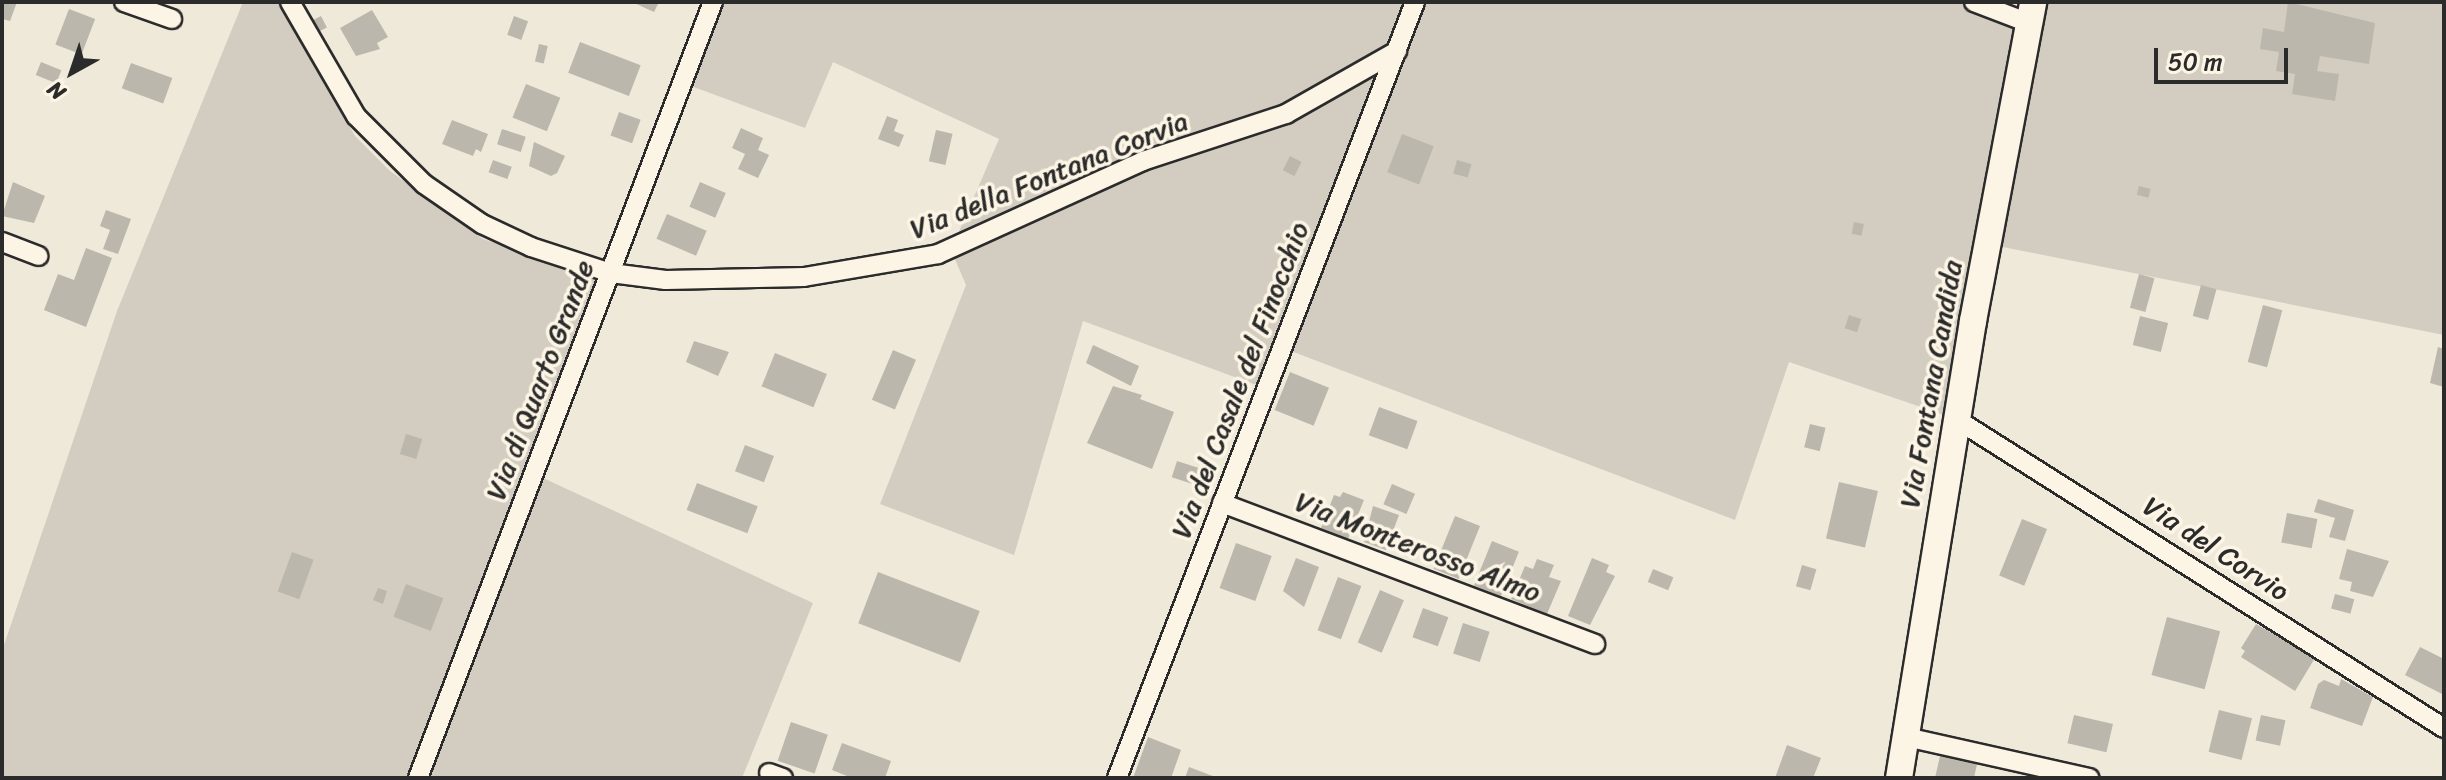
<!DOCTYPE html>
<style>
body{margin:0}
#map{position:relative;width:2446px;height:780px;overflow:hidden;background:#efe9da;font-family:Sriracha,sans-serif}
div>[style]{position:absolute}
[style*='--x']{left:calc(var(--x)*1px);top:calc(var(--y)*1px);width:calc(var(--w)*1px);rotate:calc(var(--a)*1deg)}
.green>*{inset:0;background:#d2cdc0}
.building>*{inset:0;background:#bcb7ac;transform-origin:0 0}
.roads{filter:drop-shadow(2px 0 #2b2b2b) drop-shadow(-2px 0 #2b2b2b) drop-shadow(0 2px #2b2b2b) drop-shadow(0 -2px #2b2b2b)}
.minor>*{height:18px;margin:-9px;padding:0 9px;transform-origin:9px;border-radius:9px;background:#fcf5e5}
.secondary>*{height:26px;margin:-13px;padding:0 13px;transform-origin:13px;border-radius:13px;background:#fcf5e5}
span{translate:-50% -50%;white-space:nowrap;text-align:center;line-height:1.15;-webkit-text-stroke:7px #fcf5e5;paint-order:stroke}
.street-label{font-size:28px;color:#2b2b2b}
.frame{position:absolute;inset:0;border:4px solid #2b2b2b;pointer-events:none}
.north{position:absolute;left:32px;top:32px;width:80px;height:80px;-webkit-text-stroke:6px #fcf5e5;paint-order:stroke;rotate:220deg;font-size:22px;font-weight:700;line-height:32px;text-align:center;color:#2b2b2b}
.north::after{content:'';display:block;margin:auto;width:28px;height:36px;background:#2b2b2b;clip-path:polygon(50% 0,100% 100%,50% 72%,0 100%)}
.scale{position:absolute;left:2154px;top:48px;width:134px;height:36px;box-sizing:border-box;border:4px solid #2b2b2b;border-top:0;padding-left:10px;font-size:24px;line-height:28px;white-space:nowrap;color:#2b2b2b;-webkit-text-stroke:6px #fcf5e5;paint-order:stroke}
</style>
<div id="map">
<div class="green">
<div style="clip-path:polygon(243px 2px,278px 2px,355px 136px,390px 171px,483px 239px,591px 276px,597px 283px,409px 778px,2px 778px,2px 651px,117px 311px)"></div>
<div style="clip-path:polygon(713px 2px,1974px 2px,2028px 23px,2033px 2px,2444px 2px,2444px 335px,1988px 244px,1956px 419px,1789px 362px,1735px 520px,1283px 348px,1267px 389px,1083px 321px,1014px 555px,880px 504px,966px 285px,951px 250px,999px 139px,833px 62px,805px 128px,683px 83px)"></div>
<div style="clip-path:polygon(541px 477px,813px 603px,742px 778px,429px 778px)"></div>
</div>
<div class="building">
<div style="clip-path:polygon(2px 2px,17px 2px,10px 21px,2px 19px)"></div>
<div style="clip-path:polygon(632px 2px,659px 2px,654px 12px)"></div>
<div style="clip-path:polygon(2288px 2px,2375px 23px,2369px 64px,2320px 56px,2317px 71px,2339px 74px,2335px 101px,2292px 94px,2295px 74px,2276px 71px,2279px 52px,2260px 49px,2263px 28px,2284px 32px)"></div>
<div style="left:69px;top:9px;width:28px;height:38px;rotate:21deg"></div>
<div style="clip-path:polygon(372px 10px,388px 37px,377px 43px,380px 49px,356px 56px,340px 28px)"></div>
<div style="left:321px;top:16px;width:13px;height:16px;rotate:63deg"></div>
<div style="left:514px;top:16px;width:15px;height:20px;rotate:20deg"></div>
<div style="left:580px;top:42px;width:65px;height:33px;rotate:21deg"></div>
<div style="left:539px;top:44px;width:9px;height:18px;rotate:13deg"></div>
<div style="left:41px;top:62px;width:22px;height:14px;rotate:22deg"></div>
<div style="left:131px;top:63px;width:44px;height:27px;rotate:20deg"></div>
<div style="left:526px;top:84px;width:37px;height:36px;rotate:22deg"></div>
<div style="left:619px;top:112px;width:23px;height:25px;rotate:20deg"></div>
<div style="clip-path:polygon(887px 116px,898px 120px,894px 131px,904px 135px,899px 147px,878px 139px)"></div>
<div style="clip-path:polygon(452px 120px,488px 134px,481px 152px,476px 149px,473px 156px,442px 144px)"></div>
<div style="clip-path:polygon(741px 128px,763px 138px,758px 150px,769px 155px,758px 178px,738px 169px,745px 154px,732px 148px)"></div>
<div style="left:502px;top:129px;width:25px;height:16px;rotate:18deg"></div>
<div style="left:936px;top:130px;width:17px;height:32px;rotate:13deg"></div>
<div style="left:1402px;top:134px;width:34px;height:41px;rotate:21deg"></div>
<div style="clip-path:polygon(534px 142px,565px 156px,557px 173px,551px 176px,529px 166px)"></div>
<div style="left:1290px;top:156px;width:13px;height:16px;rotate:27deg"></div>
<div style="left:493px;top:160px;width:20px;height:13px;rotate:20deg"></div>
<div style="left:1457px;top:160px;width:15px;height:14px;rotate:16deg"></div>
<div style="clip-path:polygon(13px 182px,45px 196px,34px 223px,2px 216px)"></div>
<div style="left:700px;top:182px;width:28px;height:27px;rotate:23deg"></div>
<div style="left:2139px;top:186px;width:12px;height:9px;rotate:14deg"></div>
<div style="clip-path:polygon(106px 210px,131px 219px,118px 254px,103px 249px,110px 230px,100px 226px)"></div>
<div style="left:667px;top:214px;width:43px;height:27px;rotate:23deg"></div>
<div style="left:1854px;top:222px;width:10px;height:12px;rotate:11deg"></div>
<div style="clip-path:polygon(86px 248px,112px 258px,86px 327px,44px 310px,58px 274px,74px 280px)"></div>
<div style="left:2139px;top:274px;width:16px;height:35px;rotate:15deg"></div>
<div style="left:2201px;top:285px;width:16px;height:32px;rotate:15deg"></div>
<div style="left:2263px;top:305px;width:20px;height:59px;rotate:15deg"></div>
<div style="left:1849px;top:315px;width:13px;height:14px;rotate:18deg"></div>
<div style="left:2140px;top:316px;width:29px;height:30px;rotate:14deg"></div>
<div style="clip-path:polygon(694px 341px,729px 352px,718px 376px,686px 362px)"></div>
<div style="clip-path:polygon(1093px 345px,1139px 366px,1131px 386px,1086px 363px)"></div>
<div style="clip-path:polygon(2438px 347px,2444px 349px,2444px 387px,2430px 383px)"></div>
<div style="left:893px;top:350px;width:25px;height:54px;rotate:23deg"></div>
<div style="left:775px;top:353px;width:56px;height:36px;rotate:22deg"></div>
<div style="left:1290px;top:372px;width:42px;height:41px;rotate:22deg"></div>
<div style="clip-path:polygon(1113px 386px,1142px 395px,1140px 399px,1174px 412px,1152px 469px,1087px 443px)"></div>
<div style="left:1379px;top:407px;width:41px;height:30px;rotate:20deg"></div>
<div style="left:1810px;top:424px;width:16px;height:24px;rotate:14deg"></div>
<div style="left:406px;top:434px;width:17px;height:21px;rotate:17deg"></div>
<div style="left:745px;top:445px;width:31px;height:28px;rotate:21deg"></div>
<div style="left:1177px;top:461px;width:36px;height:17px;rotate:18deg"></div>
<div style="left:1839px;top:482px;width:40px;height:58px;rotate:13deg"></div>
<div style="left:697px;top:483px;width:65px;height:29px;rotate:21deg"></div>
<div style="left:1392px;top:484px;width:25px;height:22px;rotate:23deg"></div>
<div style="clip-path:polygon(1343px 492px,1364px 500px,1348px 539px,1321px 528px,1334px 495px,1340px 497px)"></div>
<div style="clip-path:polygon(2318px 499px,2354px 510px,2345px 541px,2329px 537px,2335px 518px,2314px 512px)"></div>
<div style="clip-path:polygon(1373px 506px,1399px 515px,1386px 550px,1364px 542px)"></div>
<div style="left:2287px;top:513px;width:31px;height:30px;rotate:11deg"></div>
<div style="left:1455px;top:516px;width:27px;height:57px;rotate:22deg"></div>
<div style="left:2022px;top:519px;width:27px;height:61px;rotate:22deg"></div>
<div style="left:1492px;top:541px;width:29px;height:48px;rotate:22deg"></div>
<div style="left:1236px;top:543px;width:38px;height:48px;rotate:20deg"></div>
<div style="clip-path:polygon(2347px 549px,2389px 561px,2373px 597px,2350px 591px,2352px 582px,2339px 579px)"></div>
<div style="left:292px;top:552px;width:23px;height:42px;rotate:20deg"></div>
<div style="clip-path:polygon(1296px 558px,1319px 567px,1304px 607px,1283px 591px)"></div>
<div style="clip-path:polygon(1592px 558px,1609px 565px,1606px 572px,1615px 576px,1590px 625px,1568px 616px)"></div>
<div style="clip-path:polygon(1537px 559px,1554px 565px,1549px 577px,1561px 581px,1547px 614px,1511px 599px,1525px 566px,1533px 569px)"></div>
<div style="left:1802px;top:565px;width:15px;height:22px;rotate:16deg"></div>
<div style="left:1653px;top:569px;width:22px;height:14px;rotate:22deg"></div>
<div style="left:878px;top:572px;width:109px;height:55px;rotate:21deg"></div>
<div style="left:1338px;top:577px;width:25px;height:57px;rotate:21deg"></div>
<div style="left:406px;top:584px;width:40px;height:35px;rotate:21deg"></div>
<div style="clip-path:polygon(378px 588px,387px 591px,383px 604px,373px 600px)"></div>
<div style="left:1380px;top:590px;width:26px;height:57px;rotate:23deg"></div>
<div style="left:2335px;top:594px;width:20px;height:15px;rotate:15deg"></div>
<div style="left:1423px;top:608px;width:27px;height:31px;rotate:20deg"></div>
<div style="left:2167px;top:617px;width:55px;height:60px;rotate:15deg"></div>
<div style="left:1463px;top:623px;width:28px;height:32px;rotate:18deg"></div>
<div style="clip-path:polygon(2256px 624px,2315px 658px,2295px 691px,2241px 657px,2245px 651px,2241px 648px)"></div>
<div style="clip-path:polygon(2420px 647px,2444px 659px,2444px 695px,2405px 675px)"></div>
<div style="clip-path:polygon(2341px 679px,2373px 697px,2362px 726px,2310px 708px,2318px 684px,2324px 680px,2339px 686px)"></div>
<div style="left:2219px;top:710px;width:34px;height:43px;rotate:14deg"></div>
<div style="left:2074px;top:715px;width:40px;height:29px;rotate:13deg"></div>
<div style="left:2261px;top:715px;width:25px;height:26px;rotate:12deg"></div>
<div style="left:791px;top:722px;width:39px;height:41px;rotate:19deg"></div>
<div style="clip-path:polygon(1148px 737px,1181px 750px,1171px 778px,1133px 778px)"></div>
<div style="clip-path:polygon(842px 743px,891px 761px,885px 778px,852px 778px,832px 770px)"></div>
<div style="clip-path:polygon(1787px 745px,1821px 758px,1813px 778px,1775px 778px)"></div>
<div style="clip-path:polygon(1940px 756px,1977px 764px,1974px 778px,1935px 778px)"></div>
<div style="clip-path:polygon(1189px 767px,1218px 778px,1185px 778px)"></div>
</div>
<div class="roads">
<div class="minor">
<div style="--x:124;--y:2;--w:51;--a:19.5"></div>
<div style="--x:290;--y:2;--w:132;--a:59.9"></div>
<div style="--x:356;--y:116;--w:96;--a:45"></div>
<div style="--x:424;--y:184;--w:70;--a:34.6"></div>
<div style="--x:482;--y:224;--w:54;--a:25.1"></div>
<div style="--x:531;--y:247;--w:84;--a:18"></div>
<div style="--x:611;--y:273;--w:55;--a:7.3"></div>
<div style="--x:666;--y:280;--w:138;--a:-1.2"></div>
<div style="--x:804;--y:277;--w:136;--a:-9.7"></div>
<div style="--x:938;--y:254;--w:225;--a:-24.4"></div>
<div style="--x:1143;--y:161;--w:151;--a:-18.2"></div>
<div style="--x:1286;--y:114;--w:128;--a:-29.6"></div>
<div style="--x:1974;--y:2;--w:59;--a:20.9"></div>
<div style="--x:2;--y:242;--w:39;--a:21"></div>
<div style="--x:1956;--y:419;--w:578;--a:32.34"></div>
<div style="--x:1222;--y:503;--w:399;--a:20.7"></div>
<div style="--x:1906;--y:737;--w:188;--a:12.6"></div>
<div style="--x:769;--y:773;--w:15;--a:20"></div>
<div style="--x:418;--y:778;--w:830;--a:-69.19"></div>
<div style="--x:1117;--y:778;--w:831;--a:-68.99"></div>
</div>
<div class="secondary">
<div style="--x:1899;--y:778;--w:463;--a:-80.8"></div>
<div style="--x:1973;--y:321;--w:325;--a:-79.3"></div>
</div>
</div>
<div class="street-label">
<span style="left:1049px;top:175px;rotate:-22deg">Via della Fontana Corvia</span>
<span style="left:540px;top:380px;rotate:-69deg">Via di Quarto Grande</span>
<span style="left:1240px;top:380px;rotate:-69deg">Via del Casale del Finocchio</span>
<span style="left:1931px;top:384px;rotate:-80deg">Via Fontana Candida</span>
<span style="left:1418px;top:547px;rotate:21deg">Via Monterosso Almo</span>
<span style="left:2216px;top:549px;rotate:33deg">Via del Corvio</span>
</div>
<div class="frame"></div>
<div class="north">N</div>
<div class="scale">50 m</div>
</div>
